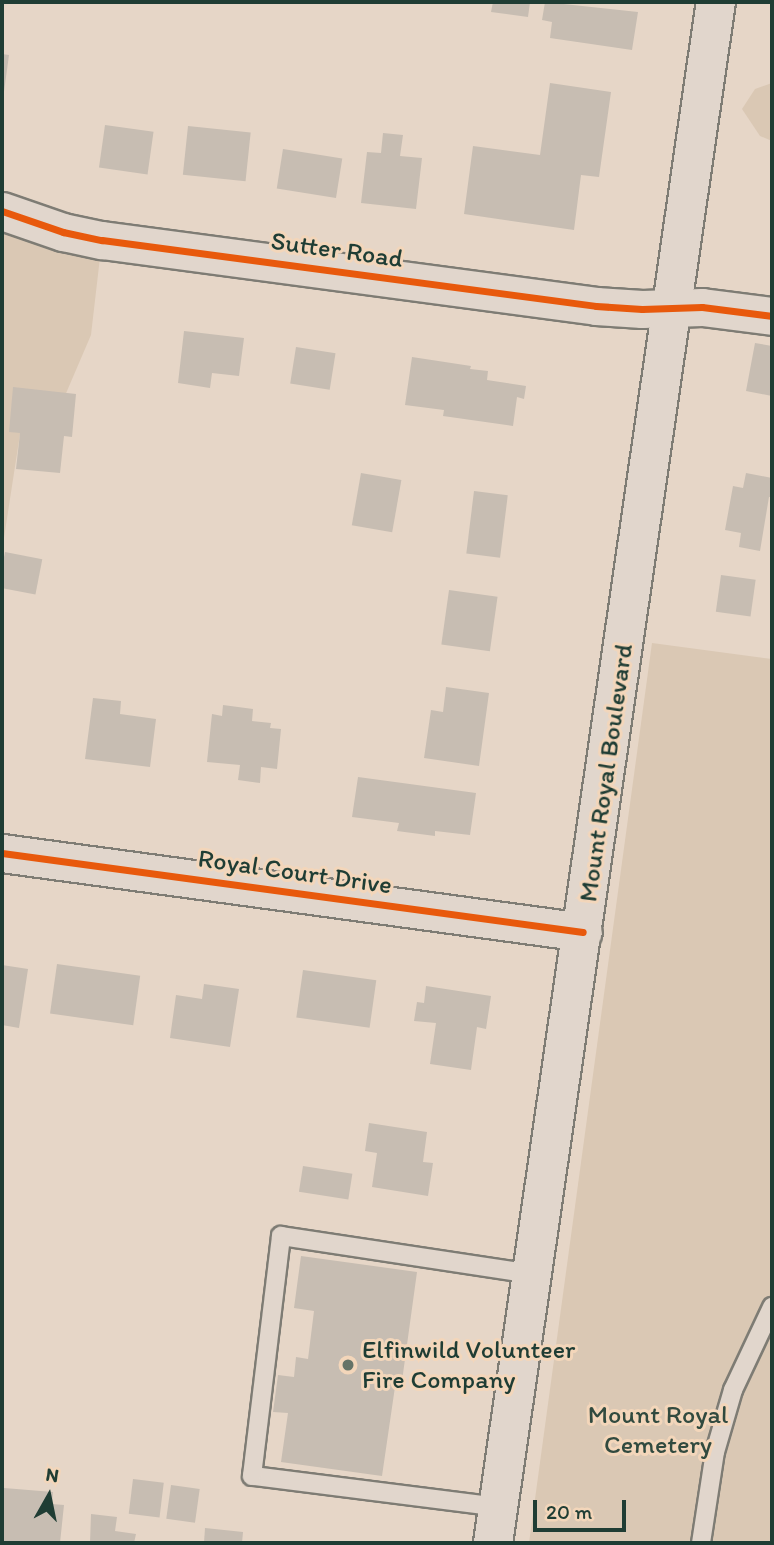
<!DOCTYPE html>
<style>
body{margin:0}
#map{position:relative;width:774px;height:1545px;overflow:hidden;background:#e6d6c7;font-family:Itim,sans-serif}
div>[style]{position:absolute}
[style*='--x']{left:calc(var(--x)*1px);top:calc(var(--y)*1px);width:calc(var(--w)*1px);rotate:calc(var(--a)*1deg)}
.green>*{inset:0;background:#dac8b4}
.building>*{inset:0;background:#c7bdb2;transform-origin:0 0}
.roads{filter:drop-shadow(2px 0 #7e7c74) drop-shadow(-2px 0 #7e7c74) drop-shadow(0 2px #7e7c74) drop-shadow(0 -2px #7e7c74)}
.lane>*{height:18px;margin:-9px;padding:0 9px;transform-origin:9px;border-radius:9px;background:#e1d6cc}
.street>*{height:37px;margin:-18.5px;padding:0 18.5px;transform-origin:18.5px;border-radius:18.5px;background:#e1d6cc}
.secondary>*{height:38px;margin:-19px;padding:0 19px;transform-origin:19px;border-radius:19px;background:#e1d6cc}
.cycleway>*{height:7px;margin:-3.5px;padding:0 3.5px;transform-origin:3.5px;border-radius:3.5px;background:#e8590c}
.dots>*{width:19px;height:19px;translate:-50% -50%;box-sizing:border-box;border:4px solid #f3d6ba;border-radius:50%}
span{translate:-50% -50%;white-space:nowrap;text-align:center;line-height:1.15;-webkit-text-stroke:6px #f3d6ba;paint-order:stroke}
.street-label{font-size:26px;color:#1f3d34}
.poi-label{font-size:26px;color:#1f3d34}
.left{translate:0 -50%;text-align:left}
.park-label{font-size:26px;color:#314a3f}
.frame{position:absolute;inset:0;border:4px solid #1f3d34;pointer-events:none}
.north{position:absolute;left:14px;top:1461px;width:70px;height:70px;-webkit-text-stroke:5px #f3d6ba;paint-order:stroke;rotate:9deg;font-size:19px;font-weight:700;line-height:28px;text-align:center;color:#1f3d34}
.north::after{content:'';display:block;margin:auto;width:24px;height:32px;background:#1f3d34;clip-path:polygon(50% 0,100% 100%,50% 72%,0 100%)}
.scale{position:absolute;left:533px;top:1500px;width:93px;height:32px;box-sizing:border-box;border:4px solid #1f3d34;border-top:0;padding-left:9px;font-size:21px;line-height:24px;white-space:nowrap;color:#1f3d34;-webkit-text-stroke:5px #f3d6ba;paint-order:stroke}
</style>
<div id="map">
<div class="green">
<div style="clip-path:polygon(772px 83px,772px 141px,760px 136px,742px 109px,755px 89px)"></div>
<div style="clip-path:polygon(2px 211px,102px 240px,91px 335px,64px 398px,20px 434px,2px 551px)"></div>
<div style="clip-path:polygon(652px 643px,772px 659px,772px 1543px,529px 1543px)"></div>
</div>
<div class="building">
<div style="clip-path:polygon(493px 2px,530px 2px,528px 17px,491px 12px)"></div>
<div style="clip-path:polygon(545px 2px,638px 12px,632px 50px,550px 38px,552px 22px,542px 20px)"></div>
<div style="clip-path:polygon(2px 54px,9px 55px,3px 99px,2px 99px)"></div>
<div style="clip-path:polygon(550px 83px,611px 92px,599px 177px,581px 175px,574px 230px,464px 214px,473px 146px,540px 155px)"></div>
<div style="left:105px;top:125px;width:49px;height:43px;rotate:8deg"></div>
<div style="left:188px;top:126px;width:63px;height:49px;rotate:6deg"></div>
<div style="clip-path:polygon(383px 133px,403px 135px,400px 156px,422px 158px,416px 209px,361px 203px,367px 152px,381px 153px)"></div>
<div style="left:283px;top:149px;width:60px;height:40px;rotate:9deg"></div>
<div style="clip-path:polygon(184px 331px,244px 338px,239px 376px,212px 373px,210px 388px,178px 383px)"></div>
<div style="clip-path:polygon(755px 343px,772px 346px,772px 396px,746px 391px)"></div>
<div style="left:296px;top:347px;width:40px;height:37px;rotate:9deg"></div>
<div style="clip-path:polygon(412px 357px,471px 366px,470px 369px,488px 371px,487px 380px,526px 386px,524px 399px,517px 397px,513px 426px,443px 416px,444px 410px,405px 405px)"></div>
<div style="clip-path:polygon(13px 387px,76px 394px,72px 437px,64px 436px,60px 473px,16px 469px,20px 433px,9px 432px)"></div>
<div style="left:361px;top:473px;width:41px;height:53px;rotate:10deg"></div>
<div style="clip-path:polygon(746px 473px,772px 478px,772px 497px,769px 497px,760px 551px,739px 547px,741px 533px,725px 530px,733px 486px,743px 488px)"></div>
<div style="left:474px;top:491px;width:34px;height:63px;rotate:7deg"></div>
<div style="left:5px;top:552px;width:38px;height:36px;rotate:11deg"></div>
<div style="left:721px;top:575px;width:35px;height:37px;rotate:8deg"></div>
<div style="left:449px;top:590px;width:49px;height:55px;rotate:8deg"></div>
<div style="clip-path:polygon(446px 687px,489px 693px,479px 766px,424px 758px,431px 710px,443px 712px)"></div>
<div style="clip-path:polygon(93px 698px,121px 701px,120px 714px,156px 719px,150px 767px,85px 759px)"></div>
<div style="clip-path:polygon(223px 705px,253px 709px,252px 721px,271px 723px,270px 728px,281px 729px,277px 769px,261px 767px,260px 783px,238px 780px,240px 765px,207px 762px,212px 714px,222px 716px)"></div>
<div style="clip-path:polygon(358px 777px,476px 793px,470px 835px,435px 831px,435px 836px,397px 831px,399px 823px,352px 817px)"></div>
<div style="left:57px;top:964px;width:84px;height:50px;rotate:8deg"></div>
<div style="clip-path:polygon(2px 965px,28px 969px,19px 1028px,2px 1025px)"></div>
<div style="left:303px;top:970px;width:74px;height:48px;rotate:8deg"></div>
<div style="clip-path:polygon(204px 984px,239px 989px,230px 1047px,170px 1038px,176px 995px,202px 999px)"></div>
<div style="clip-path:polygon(426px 986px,491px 996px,486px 1029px,477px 1027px,471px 1070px,430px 1064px,436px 1023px,414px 1021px,417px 1002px,424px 1003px)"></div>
<div style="clip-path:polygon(369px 1123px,427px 1132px,423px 1162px,433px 1163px,428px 1196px,372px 1187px,377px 1153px,365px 1151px)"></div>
<div style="left:303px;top:1166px;width:50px;height:26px;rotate:9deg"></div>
<div style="clip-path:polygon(301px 1256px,417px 1272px,402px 1381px,396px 1380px,382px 1476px,281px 1462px,288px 1413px,273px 1412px,278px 1375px,294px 1377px,296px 1357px,308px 1359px,314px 1311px,294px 1308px)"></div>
<div style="left:133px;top:1479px;width:31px;height:35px;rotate:7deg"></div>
<div style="left:171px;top:1485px;width:29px;height:34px;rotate:8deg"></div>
<div style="clip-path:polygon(4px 1488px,53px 1492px,52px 1504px,64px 1505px,60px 1543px,2px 1543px)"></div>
<div style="clip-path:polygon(91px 1514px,117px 1517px,115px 1531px,136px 1534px,134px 1543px,90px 1543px)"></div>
<div style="clip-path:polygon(205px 1528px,243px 1532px,242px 1543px,204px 1543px)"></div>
</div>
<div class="roads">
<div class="lane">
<div style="--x:499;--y:1507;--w:249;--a:-172.8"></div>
<div style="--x:252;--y:1476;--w:242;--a:-83.1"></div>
<div style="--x:281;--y:1236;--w:255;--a:8.6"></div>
<div style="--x:701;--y:1543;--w:92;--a:-81.3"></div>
<div style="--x:715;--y:1452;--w:65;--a:-73.8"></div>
<div style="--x:733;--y:1390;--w:92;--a:-64.8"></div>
</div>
<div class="street">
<div style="--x:2;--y:211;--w:65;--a:19"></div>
<div style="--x:63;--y:232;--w:40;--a:12"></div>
<div style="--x:102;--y:240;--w:498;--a:7.6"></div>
<div style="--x:596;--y:306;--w:46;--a:3.7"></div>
<div style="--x:642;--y:309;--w:60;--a:-1.9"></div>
<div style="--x:702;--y:307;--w:71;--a:7.3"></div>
<div style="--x:2;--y:853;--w:586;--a:7.74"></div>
</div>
<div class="secondary">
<div style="--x:493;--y:1543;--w:1557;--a:-81.77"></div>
</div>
</div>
<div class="cycleway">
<div style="--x:2;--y:211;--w:65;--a:19"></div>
<div style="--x:63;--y:232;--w:40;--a:12"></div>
<div style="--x:102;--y:240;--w:498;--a:7.6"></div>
<div style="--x:596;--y:306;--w:46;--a:3.7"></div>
<div style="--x:642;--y:309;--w:60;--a:-1.9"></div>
<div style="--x:702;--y:307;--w:71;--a:7.3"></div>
<div style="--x:2;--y:853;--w:586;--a:7.74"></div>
</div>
<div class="dots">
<div style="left:348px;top:1365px;background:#657367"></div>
</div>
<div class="street-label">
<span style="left:337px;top:250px;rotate:8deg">Sutter Road</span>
<span style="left:606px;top:773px;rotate:-82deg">Mount Royal Boulevard</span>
<span style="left:295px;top:872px;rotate:8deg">Royal Court Drive</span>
</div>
<div class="poi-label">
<span class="left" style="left:362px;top:1365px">Elfinwild Volunteer<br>Fire Company</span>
</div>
<div class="park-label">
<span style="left:658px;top:1430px">Mount Royal<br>Cemetery</span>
</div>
<div class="frame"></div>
<div class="north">N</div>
<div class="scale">20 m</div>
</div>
